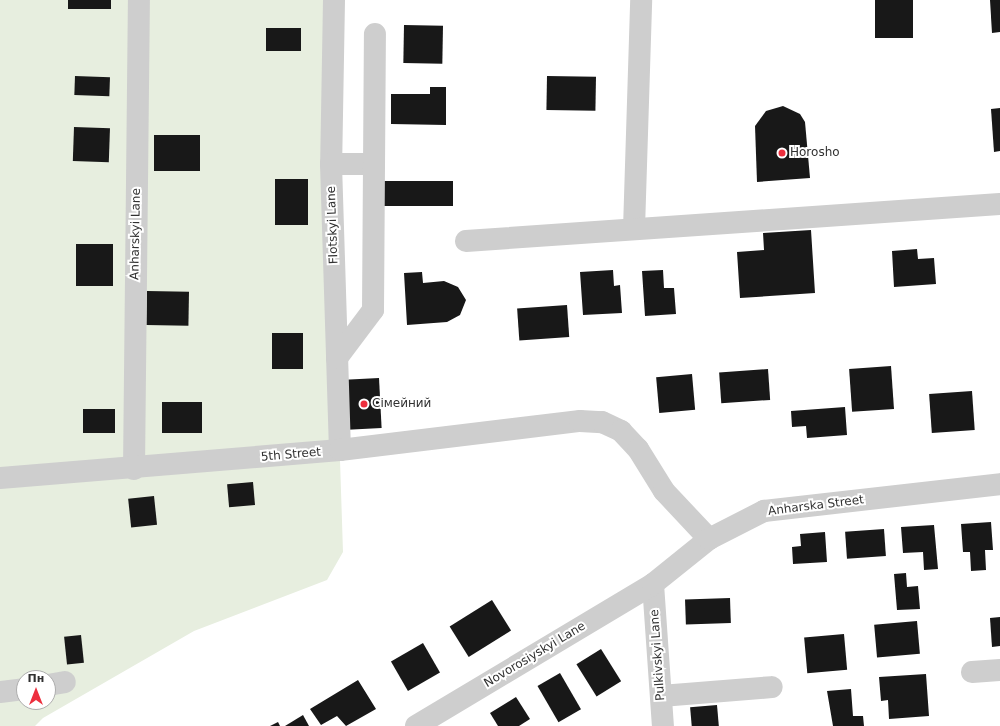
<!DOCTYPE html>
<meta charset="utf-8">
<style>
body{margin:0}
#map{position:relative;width:1000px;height:726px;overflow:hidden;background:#fff;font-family:"DejaVu Sans",sans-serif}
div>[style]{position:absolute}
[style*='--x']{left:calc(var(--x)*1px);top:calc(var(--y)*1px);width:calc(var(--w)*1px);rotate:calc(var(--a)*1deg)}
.green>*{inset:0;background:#e7eedf}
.building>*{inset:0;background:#181818;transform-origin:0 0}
.minor>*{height:22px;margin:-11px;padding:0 11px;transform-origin:11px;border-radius:11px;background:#cecece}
.dots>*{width:11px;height:11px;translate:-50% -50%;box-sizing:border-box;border:2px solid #fff;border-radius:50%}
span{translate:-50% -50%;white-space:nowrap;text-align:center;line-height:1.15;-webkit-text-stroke:4px #fff;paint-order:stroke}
.poi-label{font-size:12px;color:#313131}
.left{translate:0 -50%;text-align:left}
.street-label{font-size:12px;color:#313131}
.north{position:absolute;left:16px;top:670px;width:40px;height:40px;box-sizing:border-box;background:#fff;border:1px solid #adadad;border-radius:50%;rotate:0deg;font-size:11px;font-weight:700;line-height:16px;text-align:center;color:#313131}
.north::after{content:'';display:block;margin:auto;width:14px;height:18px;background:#ed2f3e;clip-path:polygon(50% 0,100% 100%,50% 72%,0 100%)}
</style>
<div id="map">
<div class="green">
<div style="clip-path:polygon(evenodd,0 0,334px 0,337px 367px,343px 552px,327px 580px,194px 631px,43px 718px,35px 726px,0 726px,0 0,24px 678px,48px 678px,48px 702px,24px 702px,24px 678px)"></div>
</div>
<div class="building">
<div style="left:68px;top:0;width:43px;height:9px"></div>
<div style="left:875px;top:0;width:38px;height:38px"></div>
<div style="clip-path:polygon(990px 0,1000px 0,1000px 32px,992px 33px)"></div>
<div style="left:404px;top:25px;width:39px;height:38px;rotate:1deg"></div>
<div style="left:266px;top:28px;width:35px;height:23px"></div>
<div style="left:75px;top:76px;width:35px;height:19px;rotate:2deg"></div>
<div style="left:547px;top:76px;width:49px;height:34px;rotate:1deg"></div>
<div style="clip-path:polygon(430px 87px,446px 87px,446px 125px,391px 124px,391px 94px,430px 94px)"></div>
<div style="clip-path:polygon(783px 106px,800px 114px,805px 122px,810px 178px,757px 182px,755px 126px,766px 111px)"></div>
<div style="clip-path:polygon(1000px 108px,1000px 151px,994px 152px,991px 109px)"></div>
<div style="left:74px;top:127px;width:36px;height:34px;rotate:2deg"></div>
<div style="left:154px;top:135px;width:46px;height:36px"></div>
<div style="left:275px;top:179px;width:33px;height:46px"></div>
<div style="left:383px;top:181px;width:70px;height:25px"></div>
<div style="clip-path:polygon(811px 230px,815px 293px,740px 298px,737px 252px,764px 250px,763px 233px)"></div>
<div style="left:76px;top:244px;width:37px;height:42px"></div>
<div style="clip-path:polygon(917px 249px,918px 259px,934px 258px,936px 284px,894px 287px,892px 251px)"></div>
<div style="clip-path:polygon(613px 270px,614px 286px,620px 285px,622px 313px,583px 315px,580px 272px)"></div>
<div style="clip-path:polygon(663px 270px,664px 288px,674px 288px,676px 314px,645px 316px,642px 271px)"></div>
<div style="clip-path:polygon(422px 272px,423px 283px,444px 281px,458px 287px,466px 300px,460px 315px,447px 322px,407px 325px,404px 273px)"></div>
<div style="left:147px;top:291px;width:42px;height:34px;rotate:1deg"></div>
<div style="left:567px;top:305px;width:32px;height:50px;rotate:86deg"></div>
<div style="left:272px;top:333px;width:31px;height:36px"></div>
<div style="left:891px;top:366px;width:43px;height:42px;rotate:86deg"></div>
<div style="left:768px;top:369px;width:31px;height:49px;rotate:86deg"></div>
<div style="left:692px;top:374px;width:36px;height:36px;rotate:85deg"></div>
<div style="left:379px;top:378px;width:50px;height:34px;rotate:87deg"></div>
<div style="left:972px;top:391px;width:39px;height:43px;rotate:86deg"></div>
<div style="left:162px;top:402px;width:40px;height:31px"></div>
<div style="clip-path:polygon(845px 407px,847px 435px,807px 438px,806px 426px,792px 427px,791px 411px)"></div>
<div style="left:83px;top:409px;width:32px;height:24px"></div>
<div style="left:253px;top:482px;width:23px;height:26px;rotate:85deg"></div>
<div style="left:154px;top:496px;width:29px;height:26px;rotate:84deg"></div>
<div style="clip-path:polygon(991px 522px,993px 550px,985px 550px,986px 570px,971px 571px,970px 552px,963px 552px,961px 524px)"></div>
<div style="clip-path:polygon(934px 525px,938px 569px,924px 570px,923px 552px,903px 553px,901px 527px)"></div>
<div style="left:884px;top:529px;width:27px;height:39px;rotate:86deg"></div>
<div style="clip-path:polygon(825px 532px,827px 562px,793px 564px,792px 547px,801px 546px,800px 534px)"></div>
<div style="clip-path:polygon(906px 573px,907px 587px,918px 586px,920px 609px,897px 610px,894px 574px)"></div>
<div style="left:730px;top:598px;width:25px;height:45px;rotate:88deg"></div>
<div style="left:492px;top:600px;width:36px;height:50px;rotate:58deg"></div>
<div style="clip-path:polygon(1000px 617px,1000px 646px,992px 647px,990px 618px)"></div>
<div style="left:917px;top:621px;width:33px;height:43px;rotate:85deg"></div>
<div style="left:844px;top:634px;width:36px;height:40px;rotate:85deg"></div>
<div style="left:81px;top:635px;width:28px;height:17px;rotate:84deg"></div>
<div style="left:423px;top:643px;width:34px;height:37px;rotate:60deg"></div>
<div style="left:601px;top:649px;width:38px;height:29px;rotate:58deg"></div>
<div style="left:560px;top:673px;width:42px;height:26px;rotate:60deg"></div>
<div style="clip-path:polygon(926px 674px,929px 716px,889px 719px,888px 700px,881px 701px,879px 677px)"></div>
<div style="clip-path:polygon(358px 680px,376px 709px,346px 726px,337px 716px,321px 725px,310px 709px)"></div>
<div style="clip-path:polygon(851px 689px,853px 716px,863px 716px,864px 726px,833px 726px,827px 691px)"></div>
<div style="clip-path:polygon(516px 697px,530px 719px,519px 726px,498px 726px,490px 713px)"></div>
<div style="left:717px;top:705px;width:21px;height:27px;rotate:85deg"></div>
<div style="clip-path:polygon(303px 715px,309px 726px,285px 726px)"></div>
<div style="clip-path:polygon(278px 722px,280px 726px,270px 726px)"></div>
</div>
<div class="minor">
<div style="--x:334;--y:0;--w:164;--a:91"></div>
<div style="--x:331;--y:164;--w:286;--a:88.2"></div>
<div style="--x:331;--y:164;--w:43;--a:0"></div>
<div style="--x:634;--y:229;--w:229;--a:-88.2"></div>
<div style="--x:466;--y:241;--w:535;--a:-3.96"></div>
<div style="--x:337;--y:358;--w:60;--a:-53.1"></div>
<div style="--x:373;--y:310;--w:276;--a:-89.6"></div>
<div style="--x:134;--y:469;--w:469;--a:-89.4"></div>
<div style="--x:0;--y:478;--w:341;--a:-4.7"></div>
<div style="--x:340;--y:450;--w:242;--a:-6.9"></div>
<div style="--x:580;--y:421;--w:22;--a:3"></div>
<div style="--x:602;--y:422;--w:21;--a:25"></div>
<div style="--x:621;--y:431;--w:25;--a:47"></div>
<div style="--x:638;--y:449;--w:49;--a:58.2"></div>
<div style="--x:664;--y:491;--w:66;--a:46.8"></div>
<div style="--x:653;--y:584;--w:142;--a:86"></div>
<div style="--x:972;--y:672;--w:28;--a:-4"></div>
<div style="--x:48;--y:685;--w:17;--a:-10"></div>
<div style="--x:0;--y:692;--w:24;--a:-7"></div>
<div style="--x:661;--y:696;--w:111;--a:-4.6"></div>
<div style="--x:416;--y:726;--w:276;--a:-30.9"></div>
<div style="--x:653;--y:584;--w:72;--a:-38.8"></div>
<div style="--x:709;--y:539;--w:62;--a:-27"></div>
<div style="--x:764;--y:511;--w:238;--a:-6.5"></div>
</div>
<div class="dots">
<div style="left:782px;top:153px;background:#ed2f3e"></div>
<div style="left:364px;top:404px;background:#ed2f3e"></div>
</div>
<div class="poi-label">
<span class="left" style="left:790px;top:153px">Horosho</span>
<span class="left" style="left:372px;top:404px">Сімейний</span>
</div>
<div class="street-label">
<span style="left:333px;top:225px;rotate:-92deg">Flotskyi Lane</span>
<span style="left:136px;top:234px;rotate:-89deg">Anharskyi Lane</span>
<span style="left:291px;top:455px;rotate:-5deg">5th Street</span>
<span style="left:816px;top:506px;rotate:-7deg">Anharska Street</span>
<span style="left:535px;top:655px;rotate:-31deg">Novorosiyskyi Lane</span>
<span style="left:658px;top:655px;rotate:-94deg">Pulkivskyi Lane</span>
</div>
<div class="north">Пн</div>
</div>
